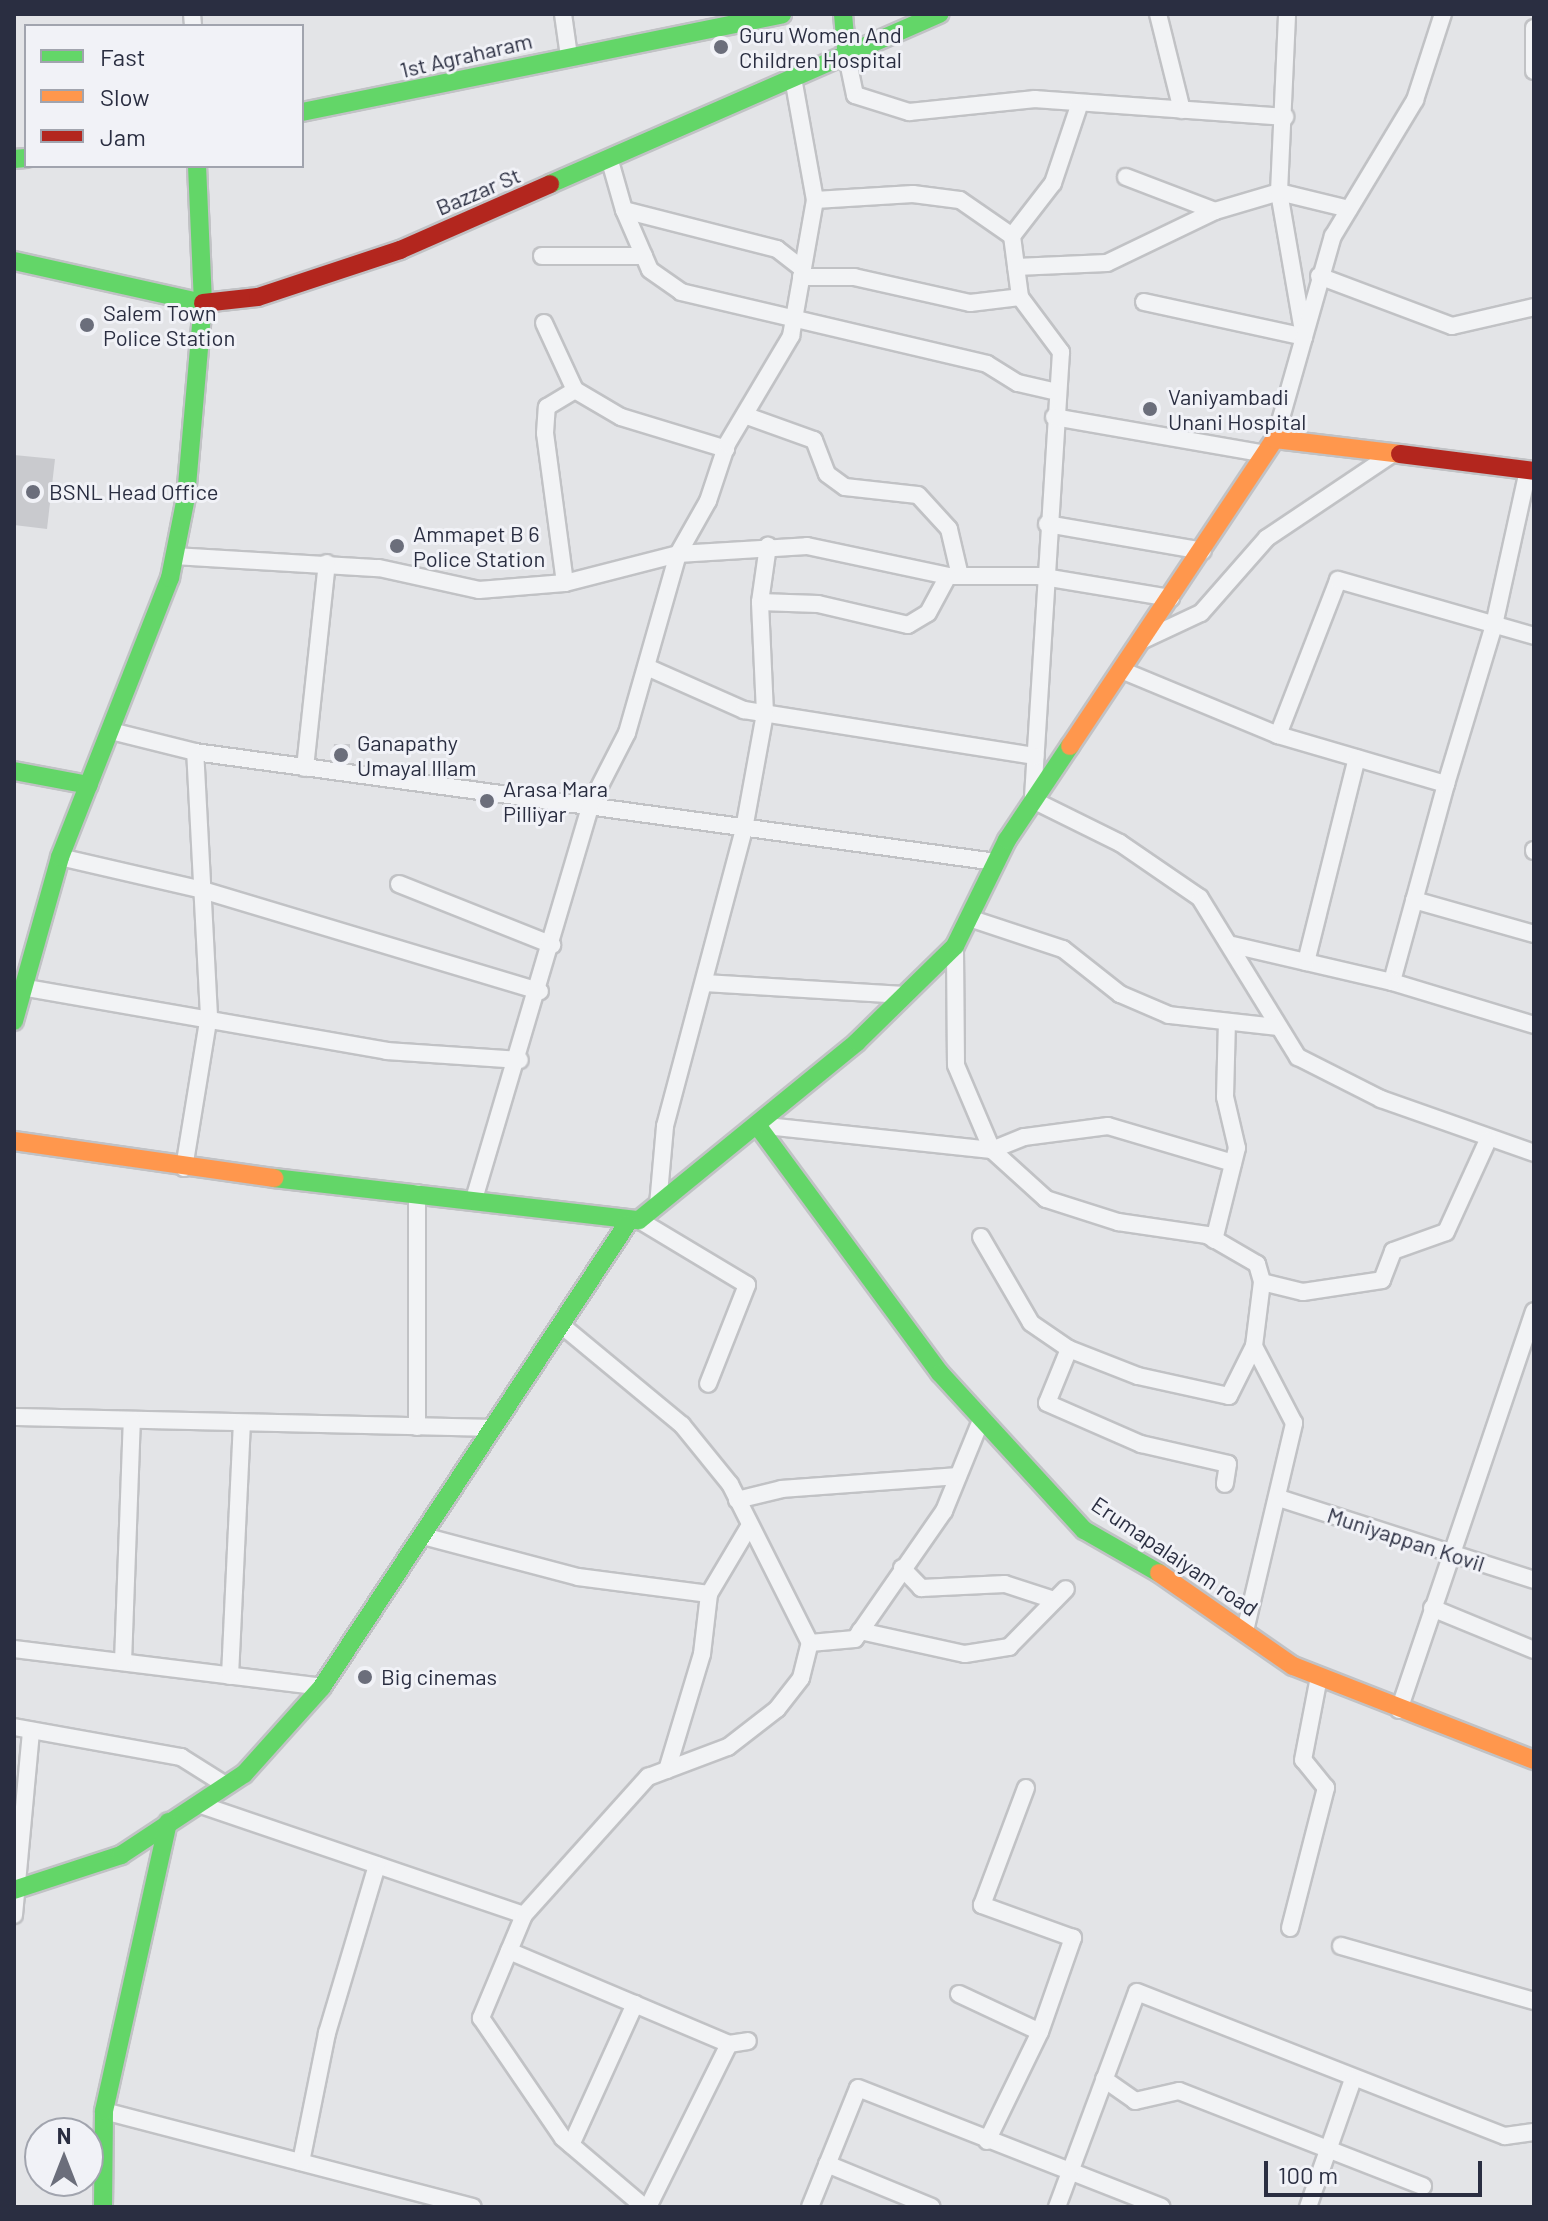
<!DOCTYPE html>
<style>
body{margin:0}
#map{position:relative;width:1548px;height:2221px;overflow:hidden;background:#e3e4e7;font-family:Barlow,sans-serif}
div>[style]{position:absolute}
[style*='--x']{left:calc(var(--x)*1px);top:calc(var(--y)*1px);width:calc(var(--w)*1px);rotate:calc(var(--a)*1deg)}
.building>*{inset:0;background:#c9cace}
.roads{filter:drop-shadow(2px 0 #c1c2c5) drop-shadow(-2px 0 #c1c2c5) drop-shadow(0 2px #c1c2c5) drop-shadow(0 -2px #c1c2c5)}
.street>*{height:16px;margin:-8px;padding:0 8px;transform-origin:8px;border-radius:8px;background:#f2f3f5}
.fast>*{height:18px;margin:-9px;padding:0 9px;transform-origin:9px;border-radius:9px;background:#63d668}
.slow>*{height:18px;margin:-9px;padding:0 9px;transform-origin:9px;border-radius:9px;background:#ff974d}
.jam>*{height:18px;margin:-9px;padding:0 9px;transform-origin:9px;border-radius:9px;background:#b3261e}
.dots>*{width:22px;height:22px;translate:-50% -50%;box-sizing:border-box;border:4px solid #f1f2f7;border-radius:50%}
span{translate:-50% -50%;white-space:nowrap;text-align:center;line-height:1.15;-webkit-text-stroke:6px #f1f2f7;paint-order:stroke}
.poi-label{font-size:22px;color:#2a2e41}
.left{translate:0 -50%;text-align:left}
.street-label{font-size:22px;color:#2a2e41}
.frame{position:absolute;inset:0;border:16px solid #2a2e41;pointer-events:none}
.legend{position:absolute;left:24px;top:24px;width:280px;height:144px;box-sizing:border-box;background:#f1f2f7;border:2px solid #a1a4ae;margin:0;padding:10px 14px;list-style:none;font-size:24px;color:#2a2e41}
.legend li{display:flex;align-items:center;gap:16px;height:40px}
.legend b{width:40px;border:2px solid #a1a4ae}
.north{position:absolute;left:24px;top:2117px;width:80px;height:80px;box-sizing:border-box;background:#f1f2f7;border:2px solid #a1a4ae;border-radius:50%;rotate:0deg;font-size:22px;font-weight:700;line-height:32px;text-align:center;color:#2a2e41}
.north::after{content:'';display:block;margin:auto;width:28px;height:36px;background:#6b6e7b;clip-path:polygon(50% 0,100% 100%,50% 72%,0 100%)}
.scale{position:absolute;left:1264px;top:2161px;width:218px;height:36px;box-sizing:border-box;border:4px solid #2a2e41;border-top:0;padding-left:10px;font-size:24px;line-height:28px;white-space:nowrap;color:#2a2e41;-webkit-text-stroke:6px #f1f2f7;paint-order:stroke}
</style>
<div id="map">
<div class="building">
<div style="clip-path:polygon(14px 455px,55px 459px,47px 529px,14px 525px)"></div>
<div style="clip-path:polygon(334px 744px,350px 744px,350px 762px,332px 760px)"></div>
</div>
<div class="roads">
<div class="street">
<div style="--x:192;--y:14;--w:12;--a:85"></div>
<div style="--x:563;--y:14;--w:42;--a:81.9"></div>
<div style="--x:1158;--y:14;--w:99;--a:76"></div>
<div style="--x:1534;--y:28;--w:43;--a:90"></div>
<div style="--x:846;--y:52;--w:44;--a:78.2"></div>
<div style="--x:855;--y:95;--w:57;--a:17.5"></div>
<div style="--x:909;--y:112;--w:127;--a:-5.9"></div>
<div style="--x:1035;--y:99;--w:251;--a:4.1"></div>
<div style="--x:610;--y:161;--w:51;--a:74.1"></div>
<div style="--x:624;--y:210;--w:158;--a:14.3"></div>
<div style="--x:777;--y:249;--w:33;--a:38"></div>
<div style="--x:1126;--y:177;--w:95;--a:20.9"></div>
<div style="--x:815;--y:200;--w:98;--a:-3.5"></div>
<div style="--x:913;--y:194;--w:47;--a:7.3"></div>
<div style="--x:960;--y:200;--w:63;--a:34.7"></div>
<div style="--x:1012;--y:236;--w:62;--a:82.5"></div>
<div style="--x:1020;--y:297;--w:69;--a:53.3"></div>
<div style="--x:1061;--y:352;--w:449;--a:93.6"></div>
<div style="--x:1033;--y:800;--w:97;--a:26.3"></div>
<div style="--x:1120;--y:843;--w:97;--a:34.5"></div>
<div style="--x:1200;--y:898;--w:187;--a:58.4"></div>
<div style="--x:1298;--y:1057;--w:93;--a:26.8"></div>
<div style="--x:1381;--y:1099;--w:162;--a:19.4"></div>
<div style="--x:624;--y:210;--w:65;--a:66.6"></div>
<div style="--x:650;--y:270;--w:38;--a:35"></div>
<div style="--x:681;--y:292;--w:314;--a:13.2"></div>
<div style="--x:987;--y:364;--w:36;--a:32"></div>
<div style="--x:1018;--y:383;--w:39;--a:13"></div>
<div style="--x:1012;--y:236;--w:67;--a:-52.3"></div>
<div style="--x:1053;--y:183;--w:84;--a:-71.4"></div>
<div style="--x:542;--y:256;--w:102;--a:0"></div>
<div style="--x:1016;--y:267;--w:91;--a:-2.5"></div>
<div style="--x:1107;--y:263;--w:120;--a:-25.7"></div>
<div style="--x:1215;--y:211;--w:67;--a:-16.5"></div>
<div style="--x:1279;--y:192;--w:72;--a:13.7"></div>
<div style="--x:1319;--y:276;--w:142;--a:20.6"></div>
<div style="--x:1452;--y:326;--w:84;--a:-13"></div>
<div style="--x:801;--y:277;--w:53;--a:0"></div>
<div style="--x:854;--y:277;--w:119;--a:12.6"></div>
<div style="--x:970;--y:303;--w:50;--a:-6.8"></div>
<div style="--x:1144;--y:302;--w:164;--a:12.3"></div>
<div style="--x:1304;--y:337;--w:147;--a:-99.8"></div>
<div style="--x:1279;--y:192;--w:178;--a:-87.4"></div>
<div style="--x:544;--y:323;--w:74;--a:65.2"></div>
<div style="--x:575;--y:390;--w:53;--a:30.4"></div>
<div style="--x:621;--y:417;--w:110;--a:16.9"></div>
<div style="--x:747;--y:416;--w:71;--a:19.7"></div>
<div style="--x:814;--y:440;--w:36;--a:69"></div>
<div style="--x:827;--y:474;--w:22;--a:36"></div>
<div style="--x:845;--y:487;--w:73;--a:6.3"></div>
<div style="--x:918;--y:495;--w:46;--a:47.6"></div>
<div style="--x:949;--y:529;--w:48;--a:76.8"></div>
<div style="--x:1054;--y:417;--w:214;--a:9.9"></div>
<div style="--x:1275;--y:439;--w:211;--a:-74.1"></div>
<div style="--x:1333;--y:236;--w:159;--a:-58.9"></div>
<div style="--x:1415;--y:100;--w:90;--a:-72"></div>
<div style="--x:1047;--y:524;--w:158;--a:9.8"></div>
<div style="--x:174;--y:556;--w:205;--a:3.4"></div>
<div style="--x:379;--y:568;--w:102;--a:12.4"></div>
<div style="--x:479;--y:590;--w:86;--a:-4.7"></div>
<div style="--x:565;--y:583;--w:117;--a:-14.4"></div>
<div style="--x:678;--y:554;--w:129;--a:-3.5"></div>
<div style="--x:807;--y:546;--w:144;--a:12"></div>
<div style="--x:948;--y:576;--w:90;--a:0"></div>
<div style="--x:1038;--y:576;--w:135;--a:9.4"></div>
<div style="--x:565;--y:583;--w:151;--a:-97.6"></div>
<div style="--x:545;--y:433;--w:26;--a:-86"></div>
<div style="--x:547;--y:407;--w:33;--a:-31"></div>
<div style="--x:760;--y:602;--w:58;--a:2"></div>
<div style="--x:818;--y:604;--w:92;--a:13.1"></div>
<div style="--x:908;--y:625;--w:23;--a:-31"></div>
<div style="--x:928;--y:613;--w:42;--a:-61.6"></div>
<div style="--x:1141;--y:641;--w:66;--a:-25"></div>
<div style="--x:1201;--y:613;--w:100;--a:-48.7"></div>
<div style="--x:1267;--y:538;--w:147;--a:-33.9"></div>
<div style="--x:649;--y:668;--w:104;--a:23.9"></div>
<div style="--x:744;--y:710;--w:295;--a:9"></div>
<div style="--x:1121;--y:670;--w:170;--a:22.5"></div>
<div style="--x:1278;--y:735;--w:166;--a:-68.8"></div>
<div style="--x:1338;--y:580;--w:204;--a:15.9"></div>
<div style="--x:111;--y:731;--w:87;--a:14"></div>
<div style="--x:195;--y:752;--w:809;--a:7.82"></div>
<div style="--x:1278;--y:735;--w:175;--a:16.3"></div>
<div style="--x:1446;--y:784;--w:205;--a:105.3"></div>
<div style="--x:1392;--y:982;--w:148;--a:16.8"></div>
<div style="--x:305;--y:768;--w:206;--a:-83.9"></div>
<div style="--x:1446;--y:784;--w:166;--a:-73.2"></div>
<div style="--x:1494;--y:625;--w:158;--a:-77.6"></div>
<div style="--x:1534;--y:851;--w:1;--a:-90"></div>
<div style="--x:60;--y:857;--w:143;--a:13"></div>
<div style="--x:199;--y:889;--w:356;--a:16.7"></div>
<div style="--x:399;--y:884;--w:165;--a:21.7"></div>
<div style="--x:1414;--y:900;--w:125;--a:15.8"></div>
<div style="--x:969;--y:918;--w:99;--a:18.3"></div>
<div style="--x:1063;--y:949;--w:73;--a:38.3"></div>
<div style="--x:1120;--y:994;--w:53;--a:23.2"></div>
<div style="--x:1169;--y:1015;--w:109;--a:6.3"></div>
<div style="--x:1233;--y:945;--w:163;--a:13.1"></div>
<div style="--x:1306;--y:962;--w:210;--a:-76"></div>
<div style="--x:704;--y:983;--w:201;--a:3.4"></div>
<div style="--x:27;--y:988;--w:365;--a:9.9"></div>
<div style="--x:387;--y:1051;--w:133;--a:3.9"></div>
<div style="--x:757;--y:1125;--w:236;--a:6.1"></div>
<div style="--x:992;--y:1150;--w:92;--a:-113"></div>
<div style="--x:956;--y:1065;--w:119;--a:-90.5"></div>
<div style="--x:1233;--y:1163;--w:130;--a:-163.5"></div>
<div style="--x:1108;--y:1126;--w:85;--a:172.5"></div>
<div style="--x:1024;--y:1137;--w:35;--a:158"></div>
<div style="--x:992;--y:1150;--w:73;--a:42.2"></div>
<div style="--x:1046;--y:1199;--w:76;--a:17.7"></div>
<div style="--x:1118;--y:1222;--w:90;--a:8.3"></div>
<div style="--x:1207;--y:1235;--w:58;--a:30.1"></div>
<div style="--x:1257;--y:1264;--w:19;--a:74"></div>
<div style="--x:1262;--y:1282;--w:42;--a:13.7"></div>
<div style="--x:1303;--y:1292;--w:80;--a:-8.6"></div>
<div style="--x:1382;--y:1280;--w:31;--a:-69"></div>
<div style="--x:1393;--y:1251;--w:56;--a:-19.7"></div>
<div style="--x:1446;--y:1232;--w:101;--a:-65.5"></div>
<div style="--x:184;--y:1168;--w:154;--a:-80.7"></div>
<div style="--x:209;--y:1016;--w:264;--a:-93"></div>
<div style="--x:417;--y:1193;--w:234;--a:90"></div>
<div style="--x:474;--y:1199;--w:413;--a:-73.5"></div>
<div style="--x:591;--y:803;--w:79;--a:-62.8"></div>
<div style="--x:627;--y:733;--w:186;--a:-74.1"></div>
<div style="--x:678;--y:554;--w:61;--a:-60.5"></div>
<div style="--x:708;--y:501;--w:60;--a:-71.6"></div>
<div style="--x:727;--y:444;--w:126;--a:-59.3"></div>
<div style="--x:791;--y:336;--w:138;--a:-80"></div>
<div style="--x:815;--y:200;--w:119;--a:-100.2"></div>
<div style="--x:658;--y:1205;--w:79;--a:-84.9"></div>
<div style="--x:665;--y:1126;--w:307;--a:-75.1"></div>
<div style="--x:744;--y:829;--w:118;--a:-79.7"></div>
<div style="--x:765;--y:713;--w:111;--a:-92.6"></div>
<div style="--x:760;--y:602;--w:57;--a:-81.9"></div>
<div style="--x:639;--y:1220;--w:126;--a:31"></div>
<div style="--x:747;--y:1285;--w:106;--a:111.5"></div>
<div style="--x:981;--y:1237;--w:99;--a:59.8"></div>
<div style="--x:1031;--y:1323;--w:46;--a:34.4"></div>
<div style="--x:1069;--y:1349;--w:74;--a:21.4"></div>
<div style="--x:1138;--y:1376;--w:93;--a:12.4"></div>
<div style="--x:1229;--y:1396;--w:56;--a:-63.4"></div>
<div style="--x:1214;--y:1240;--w:95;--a:-76"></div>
<div style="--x:1237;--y:1148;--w:52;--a:-103.2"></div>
<div style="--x:1225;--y:1097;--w:75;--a:-88.5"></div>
<div style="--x:560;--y:1324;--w:158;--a:39.6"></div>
<div style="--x:682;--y:1425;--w:76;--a:50.9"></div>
<div style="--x:730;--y:1484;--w:178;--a:63.3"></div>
<div style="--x:810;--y:1643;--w:45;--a:-5.1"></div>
<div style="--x:855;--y:1639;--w:156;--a:-55.2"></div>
<div style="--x:944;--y:1511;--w:100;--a:-67.8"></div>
<div style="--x:1069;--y:1349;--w:58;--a:112.2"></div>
<div style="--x:1047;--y:1403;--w:103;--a:23.6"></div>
<div style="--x:1141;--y:1444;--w:89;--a:12.9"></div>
<div style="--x:1228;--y:1464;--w:20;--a:99"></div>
<div style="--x:14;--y:1417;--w:473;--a:1.3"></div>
<div style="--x:1279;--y:1498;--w:268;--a:17.8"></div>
<div style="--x:737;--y:1500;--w:46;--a:-13.7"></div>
<div style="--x:782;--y:1489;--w:176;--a:-4.2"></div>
<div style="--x:423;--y:1536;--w:160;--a:14.8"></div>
<div style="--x:578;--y:1577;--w:132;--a:7.4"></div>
<div style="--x:709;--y:1594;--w:80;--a:-59.3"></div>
<div style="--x:902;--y:1568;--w:28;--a:46"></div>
<div style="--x:921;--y:1588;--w:84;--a:-2.7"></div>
<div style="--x:1005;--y:1584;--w:52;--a:18.1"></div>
<div style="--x:1432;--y:1608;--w:110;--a:22.4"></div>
<div style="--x:860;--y:1631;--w:107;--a:12.4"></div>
<div style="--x:965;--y:1654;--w:45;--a:-9"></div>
<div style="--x:1009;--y:1647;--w:81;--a:-45.5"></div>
<div style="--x:1245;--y:1631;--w:214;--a:-76.7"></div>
<div style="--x:1294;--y:1423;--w:87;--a:-117.5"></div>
<div style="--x:1254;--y:1346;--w:64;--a:-82.9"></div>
<div style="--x:14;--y:1649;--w:310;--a:7"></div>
<div style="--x:123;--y:1662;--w:242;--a:-87.9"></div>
<div style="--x:230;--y:1676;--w:253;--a:-87.3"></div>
<div style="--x:1399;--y:1710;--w:421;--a:-71.3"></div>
<div style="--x:14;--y:1727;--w:170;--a:10.2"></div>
<div style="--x:181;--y:1757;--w:54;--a:32.2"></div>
<div style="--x:667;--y:1770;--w:121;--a:-73.2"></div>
<div style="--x:702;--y:1654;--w:60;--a:-83.3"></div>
<div style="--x:201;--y:1805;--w:341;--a:18.8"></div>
<div style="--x:524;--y:1915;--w:112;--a:112.7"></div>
<div style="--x:481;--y:2018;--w:145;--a:55.7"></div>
<div style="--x:563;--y:2138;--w:106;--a:40.4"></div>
<div style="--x:14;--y:1915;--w:185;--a:-84.7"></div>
<div style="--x:524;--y:1915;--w:186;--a:-48.1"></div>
<div style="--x:648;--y:1777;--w:85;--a:-20.6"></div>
<div style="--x:728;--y:1747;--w:62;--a:-37.8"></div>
<div style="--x:777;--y:1709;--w:39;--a:-52"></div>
<div style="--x:801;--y:1678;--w:36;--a:-76"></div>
<div style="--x:1290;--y:1928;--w:145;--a:-75.6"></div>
<div style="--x:1326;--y:1788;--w:36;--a:-129"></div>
<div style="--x:1303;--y:1760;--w:85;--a:-79.1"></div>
<div style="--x:1341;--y:1946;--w:201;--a:15.9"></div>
<div style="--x:509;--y:1951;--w:239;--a:22.9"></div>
<div style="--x:729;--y:2044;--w:182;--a:116.4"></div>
<div style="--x:959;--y:1994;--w:89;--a:25.1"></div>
<div style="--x:729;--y:2044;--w:19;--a:-9"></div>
<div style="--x:1104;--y:2079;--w:38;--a:35"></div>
<div style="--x:1135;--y:2101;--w:45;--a:-12.8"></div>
<div style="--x:1179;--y:2091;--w:262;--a:21.3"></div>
<div style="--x:104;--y:2111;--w:381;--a:14.6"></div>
<div style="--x:987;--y:2141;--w:121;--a:-64.1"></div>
<div style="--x:1040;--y:2032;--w:100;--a:-70.7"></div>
<div style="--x:1073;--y:1938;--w:97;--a:-160.1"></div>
<div style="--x:982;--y:1905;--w:125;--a:-69.4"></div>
<div style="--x:571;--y:2145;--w:155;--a:-65.6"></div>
<div style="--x:301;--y:2162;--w:132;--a:-78.6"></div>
<div style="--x:327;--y:2033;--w:175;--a:-73.4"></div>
<div style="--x:827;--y:2164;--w:113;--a:22.3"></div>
<div style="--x:810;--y:2207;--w:128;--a:-68"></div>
<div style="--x:858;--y:2088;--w:326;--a:21.4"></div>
<div style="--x:1057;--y:2207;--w:229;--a:-69.6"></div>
<div style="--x:1137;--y:1992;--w:395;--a:21.4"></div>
<div style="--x:1505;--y:2136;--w:29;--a:-8"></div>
<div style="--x:1308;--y:2207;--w:136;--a:-70.6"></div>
</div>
<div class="fast">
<div style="--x:843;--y:14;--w:38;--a:85"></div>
<div style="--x:302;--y:112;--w:490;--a:-11.5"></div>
<div style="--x:14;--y:159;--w:12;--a:-5"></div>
<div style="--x:550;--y:184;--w:425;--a:-23.6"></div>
<div style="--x:14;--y:261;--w:194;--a:12.5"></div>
<div style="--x:14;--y:771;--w:76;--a:10.6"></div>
<div style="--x:14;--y:1021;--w:170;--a:-74.3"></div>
<div style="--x:60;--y:857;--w:300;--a:-68.5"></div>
<div style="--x:170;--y:578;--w:83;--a:-78.8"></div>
<div style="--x:186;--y:497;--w:195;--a:-85"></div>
<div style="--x:203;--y:303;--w:137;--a:-92.5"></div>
<div style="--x:757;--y:1125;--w:308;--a:53.6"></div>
<div style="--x:940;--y:1373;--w:213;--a:47.5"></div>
<div style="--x:1084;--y:1530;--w:86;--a:29.8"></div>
<div style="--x:274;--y:1178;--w:367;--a:6.6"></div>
<div style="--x:639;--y:1220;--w:281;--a:-39.2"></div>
<div style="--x:857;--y:1042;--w:137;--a:-44.4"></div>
<div style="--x:955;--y:946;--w:118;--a:-63.9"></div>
<div style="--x:1007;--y:840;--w:113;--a:-56.2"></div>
<div style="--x:14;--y:1890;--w:113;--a:-18.1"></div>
<div style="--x:121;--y:1855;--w:147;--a:-33.4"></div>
<div style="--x:244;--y:1774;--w:117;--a:-48.1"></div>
<div style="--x:322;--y:1687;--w:554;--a:-56.63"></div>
<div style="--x:103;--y:2207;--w:96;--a:-89.4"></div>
<div style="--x:104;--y:2111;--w:296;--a:-77.5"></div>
</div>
<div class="slow">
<div style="--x:1070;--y:746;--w:369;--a:-56.3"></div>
<div style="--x:1275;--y:439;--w:126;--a:6.8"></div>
<div style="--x:14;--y:1141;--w:263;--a:8.1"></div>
<div style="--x:1159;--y:1573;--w:163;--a:34.8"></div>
<div style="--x:1293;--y:1666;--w:259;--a:21.3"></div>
</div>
<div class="jam">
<div style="--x:203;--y:303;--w:55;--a:-6.2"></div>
<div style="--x:258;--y:297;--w:150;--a:-18.3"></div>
<div style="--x:400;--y:250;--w:164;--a:-23.7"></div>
<div style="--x:1400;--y:454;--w:135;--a:7.2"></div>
</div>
</div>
<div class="dots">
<div style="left:721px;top:47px;background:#6b6e7b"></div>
<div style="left:87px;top:325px;background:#6b6e7b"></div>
<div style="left:1150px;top:409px;background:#6b6e7b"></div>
<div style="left:33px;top:492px;background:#6b6e7b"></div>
<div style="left:397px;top:546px;background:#6b6e7b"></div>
<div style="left:341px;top:755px;background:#6b6e7b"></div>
<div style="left:487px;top:801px;background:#6b6e7b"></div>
<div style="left:365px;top:1677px;background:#6b6e7b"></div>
</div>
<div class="poi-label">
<span class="left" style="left:739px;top:47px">Guru Women And<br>Children Hospital</span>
<span class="left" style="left:103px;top:325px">Salem Town<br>Police Station</span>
<span class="left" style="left:1168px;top:409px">Vaniyambadi<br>Unani Hospital</span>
<span class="left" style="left:49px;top:492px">BSNL Head Office</span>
<span class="left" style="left:413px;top:546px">Ammapet B 6<br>Police Station</span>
<span class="left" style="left:357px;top:755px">Ganapathy<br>Umayal Illam</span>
<span class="left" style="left:503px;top:801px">Arasa Mara<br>Pilliyar</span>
<span class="left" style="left:381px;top:1677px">Big cinemas</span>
</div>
<div class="street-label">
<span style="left:466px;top:55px;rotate:-13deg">1st Agraharam</span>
<span style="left:478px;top:191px;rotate:-23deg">Bazzar St</span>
<span style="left:1406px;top:1539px;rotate:18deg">Muniyappan Kovil</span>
<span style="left:1175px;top:1556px;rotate:34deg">Erumapalaiyam road</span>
</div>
<div class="frame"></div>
<ul class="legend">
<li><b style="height:10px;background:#63d668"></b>Fast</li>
<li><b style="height:10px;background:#ff974d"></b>Slow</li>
<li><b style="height:10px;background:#b3261e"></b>Jam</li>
</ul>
<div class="north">N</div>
<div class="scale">100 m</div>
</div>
